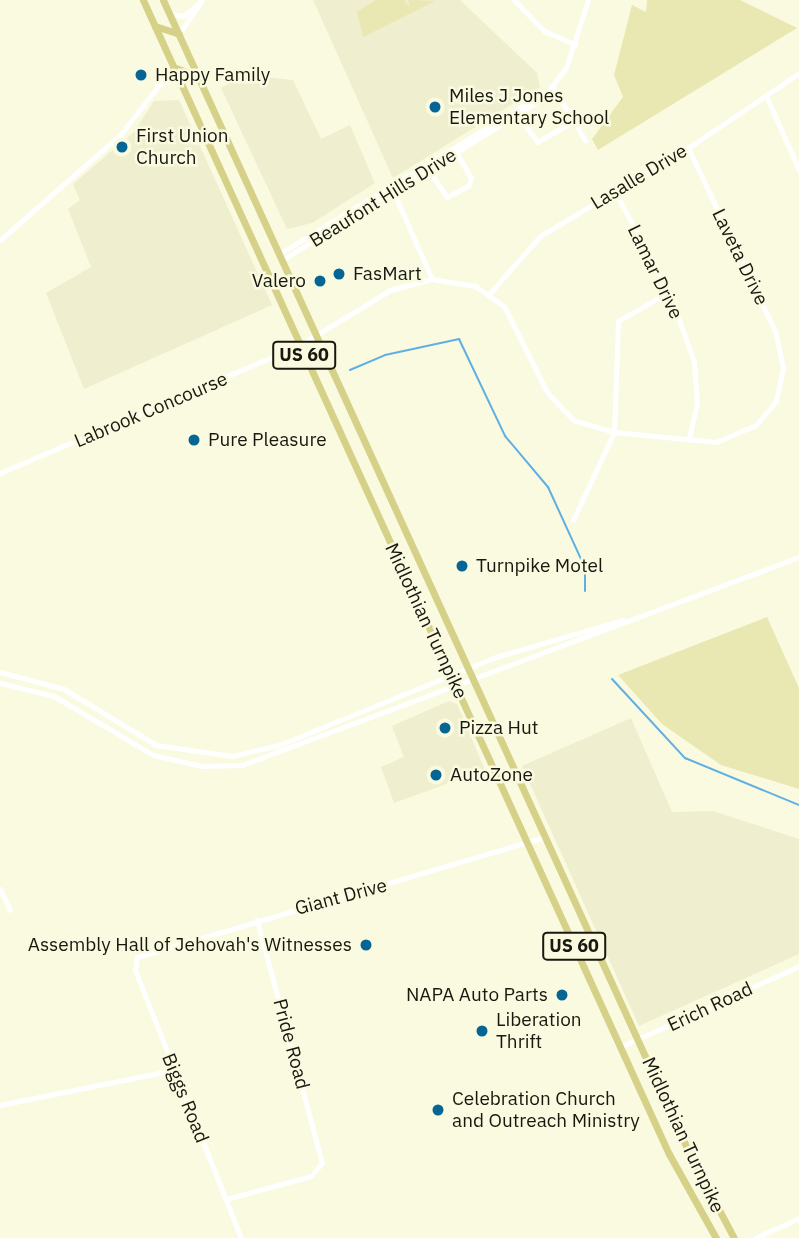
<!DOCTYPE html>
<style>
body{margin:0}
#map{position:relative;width:799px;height:1238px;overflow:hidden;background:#fafae1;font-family:"IBM Plex Sans",sans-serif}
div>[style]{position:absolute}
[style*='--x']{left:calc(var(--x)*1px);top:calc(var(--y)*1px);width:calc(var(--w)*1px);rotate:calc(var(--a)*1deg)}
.built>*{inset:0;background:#efeece}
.green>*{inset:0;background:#e9e7b2}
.stream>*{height:2px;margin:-1px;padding:0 1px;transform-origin:1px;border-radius:1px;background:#60afe2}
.minor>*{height:5px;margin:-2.5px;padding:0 2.5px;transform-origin:2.5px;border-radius:2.5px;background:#fff}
.major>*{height:7px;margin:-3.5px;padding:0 3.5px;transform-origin:3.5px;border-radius:3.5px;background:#d6d188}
.dots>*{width:19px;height:19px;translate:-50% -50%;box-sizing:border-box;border:4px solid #fafae1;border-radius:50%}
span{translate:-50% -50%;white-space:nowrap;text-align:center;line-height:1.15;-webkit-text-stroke:5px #fafae1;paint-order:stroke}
.shield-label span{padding:2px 5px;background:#fafae1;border:2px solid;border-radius:5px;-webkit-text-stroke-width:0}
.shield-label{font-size:18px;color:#18180f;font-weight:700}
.poi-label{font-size:19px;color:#18180f}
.left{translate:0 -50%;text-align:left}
.right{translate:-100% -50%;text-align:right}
.street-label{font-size:19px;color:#18180f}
</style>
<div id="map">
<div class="built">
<div style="clip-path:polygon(313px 0,460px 0,537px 73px,540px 87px,393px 178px)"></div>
<div style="clip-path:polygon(245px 75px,293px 80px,321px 139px,350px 125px,375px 183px,312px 223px,287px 229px,221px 88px)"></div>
<div style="clip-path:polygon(179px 100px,272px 305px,84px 389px,46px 293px,91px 267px,68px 209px,80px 200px,73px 184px,134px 132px,154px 101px)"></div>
<div style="clip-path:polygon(449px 701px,457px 704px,485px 770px,394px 803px,381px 767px,404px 757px,392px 726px)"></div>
<div style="clip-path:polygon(631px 718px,672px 812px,713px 811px,799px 839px,799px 954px,639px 1026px,522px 766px)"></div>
</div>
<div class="green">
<div style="clip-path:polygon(376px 0,404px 0,410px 8px,408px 0,435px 1px,363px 37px,357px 12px)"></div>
<div style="clip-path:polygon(647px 0,740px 0,797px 28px,598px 150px,592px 139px,623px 97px,614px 75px,632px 5px,646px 12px)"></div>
<div style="clip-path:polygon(767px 617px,799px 688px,799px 789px,721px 765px,662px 724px,618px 675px)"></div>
</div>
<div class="stream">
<div style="--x:350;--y:370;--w:38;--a:-23"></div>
<div style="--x:385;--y:355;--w:76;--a:-12.2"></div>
<div style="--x:459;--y:339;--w:107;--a:64.6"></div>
<div style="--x:505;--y:436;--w:67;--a:49.9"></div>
<div style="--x:548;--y:487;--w:89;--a:65.4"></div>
<div style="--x:585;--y:568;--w:23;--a:90"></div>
<div style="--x:612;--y:679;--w:108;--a:47.3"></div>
<div style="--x:685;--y:758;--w:123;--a:22.4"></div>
</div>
<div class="minor">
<div style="--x:514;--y:0;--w:43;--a:45.9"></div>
<div style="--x:544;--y:31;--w:34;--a:23"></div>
<div style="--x:170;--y:14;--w:14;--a:8"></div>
<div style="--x:184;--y:16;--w:20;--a:-41"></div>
<div style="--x:179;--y:34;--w:41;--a:-55.9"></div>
<div style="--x:157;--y:85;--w:23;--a:-18"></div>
<div style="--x:553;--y:87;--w:62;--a:58.9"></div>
<div style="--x:766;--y:96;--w:81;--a:66"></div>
<div style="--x:517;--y:114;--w:34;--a:54"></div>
<div style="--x:537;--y:142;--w:43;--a:-29.6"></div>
<div style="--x:428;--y:170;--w:33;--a:55"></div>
<div style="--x:447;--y:197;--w:24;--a:-28"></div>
<div style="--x:468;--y:186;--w:9;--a:-69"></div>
<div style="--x:471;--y:178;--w:32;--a:-120"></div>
<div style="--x:392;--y:189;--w:98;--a:66"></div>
<div style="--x:615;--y:192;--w:114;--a:61.6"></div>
<div style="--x:669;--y:292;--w:74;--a:70.3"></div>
<div style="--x:694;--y:362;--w:41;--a:85.8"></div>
<div style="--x:697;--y:403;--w:35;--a:103"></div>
<div style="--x:0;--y:240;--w:161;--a:-41.2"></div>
<div style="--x:121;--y:134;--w:85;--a:-52.2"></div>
<div style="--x:279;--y:254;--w:317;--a:-31.3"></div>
<div style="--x:282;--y:260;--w:307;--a:-31.8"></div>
<div style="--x:543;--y:98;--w:38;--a:-53"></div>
<div style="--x:566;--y:68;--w:71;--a:-72.1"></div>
<div style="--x:490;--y:293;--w:76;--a:-48.7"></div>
<div style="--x:540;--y:236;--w:172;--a:-30.7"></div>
<div style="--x:688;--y:148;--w:134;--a:-34"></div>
<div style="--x:0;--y:473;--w:326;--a:-23.1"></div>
<div style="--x:300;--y:345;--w:105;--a:-31.4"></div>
<div style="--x:390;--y:290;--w:43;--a:-14.7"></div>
<div style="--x:432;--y:279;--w:44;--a:9.2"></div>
<div style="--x:475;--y:286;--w:35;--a:35"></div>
<div style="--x:504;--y:306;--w:96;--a:63.4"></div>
<div style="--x:547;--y:392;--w:38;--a:47"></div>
<div style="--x:573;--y:420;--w:43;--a:16.3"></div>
<div style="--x:614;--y:432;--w:102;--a:5.6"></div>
<div style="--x:716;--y:442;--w:43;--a:-23"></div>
<div style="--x:756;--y:425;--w:31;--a:-50"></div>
<div style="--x:776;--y:401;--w:34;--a:-78"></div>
<div style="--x:783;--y:368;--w:38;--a:-102"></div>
<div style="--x:775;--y:331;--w:203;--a:-115.4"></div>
<div style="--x:573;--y:520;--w:97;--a:-65"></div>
<div style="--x:614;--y:432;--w:111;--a:-87.9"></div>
<div style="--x:618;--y:321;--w:59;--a:-29.6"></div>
<div style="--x:0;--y:672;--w:66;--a:14.9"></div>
<div style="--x:64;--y:689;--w:108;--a:31.3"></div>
<div style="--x:156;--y:745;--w:77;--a:8.2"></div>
<div style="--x:232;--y:756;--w:48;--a:-13.2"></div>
<div style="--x:279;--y:745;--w:234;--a:-22.1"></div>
<div style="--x:496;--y:657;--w:132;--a:-16.2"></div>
<div style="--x:0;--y:683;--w:56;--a:13.5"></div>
<div style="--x:54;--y:696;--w:115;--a:30.8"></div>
<div style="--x:153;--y:755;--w:50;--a:12.7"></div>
<div style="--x:202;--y:766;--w:40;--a:-1.4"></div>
<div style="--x:242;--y:765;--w:595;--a:-20.48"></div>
<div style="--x:0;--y:889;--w:23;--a:65"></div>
<div style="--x:620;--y:1047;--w:196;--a:-24.3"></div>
<div style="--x:0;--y:1105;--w:177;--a:-11.4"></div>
<div style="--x:226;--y:1199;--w:88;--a:-15.1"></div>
<div style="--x:311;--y:1176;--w:17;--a:-50"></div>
<div style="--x:322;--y:1163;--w:252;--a:-105"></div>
<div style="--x:241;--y:1238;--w:288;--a:-111.6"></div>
<div style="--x:135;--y:970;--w:13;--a:-81"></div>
<div style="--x:137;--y:957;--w:425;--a:-16.4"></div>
<div style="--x:755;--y:1238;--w:48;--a:-24.4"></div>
</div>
<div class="major">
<div style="--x:143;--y:0;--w:1268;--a:65.5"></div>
<div style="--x:669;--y:1154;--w:96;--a:60.8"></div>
<div style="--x:163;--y:0;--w:1270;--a:65.47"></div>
<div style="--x:690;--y:1155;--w:94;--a:62.1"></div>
<div style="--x:155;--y:26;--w:25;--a:18"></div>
<div style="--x:173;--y:67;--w:27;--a:20"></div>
</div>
<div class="dots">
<div style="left:141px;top:75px;background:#056695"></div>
<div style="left:435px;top:107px;background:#056695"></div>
<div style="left:122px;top:147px;background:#056695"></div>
<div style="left:339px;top:274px;background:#056695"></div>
<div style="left:320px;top:281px;background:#056695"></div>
<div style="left:194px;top:440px;background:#056695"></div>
<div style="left:462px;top:566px;background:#056695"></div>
<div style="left:445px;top:728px;background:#056695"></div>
<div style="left:436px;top:775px;background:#056695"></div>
<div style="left:366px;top:945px;background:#056695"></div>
<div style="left:562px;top:995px;background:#056695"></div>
<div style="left:482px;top:1031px;background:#056695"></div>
<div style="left:438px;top:1110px;background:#056695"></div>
</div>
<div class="shield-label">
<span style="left:304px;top:355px">US 60</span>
<span style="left:574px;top:946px">US 60</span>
</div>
<div class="poi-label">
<span class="left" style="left:155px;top:75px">Happy Family</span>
<span class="left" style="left:449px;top:107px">Miles J Jones<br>Elementary School</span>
<span class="left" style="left:136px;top:147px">First Union<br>Church</span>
<span class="left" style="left:353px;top:274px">FasMart</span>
<span class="right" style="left:306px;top:281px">Valero</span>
<span class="left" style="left:208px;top:440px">Pure Pleasure</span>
<span class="left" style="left:476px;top:566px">Turnpike Motel</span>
<span class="left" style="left:459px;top:728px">Pizza Hut</span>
<span class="left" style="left:450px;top:775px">AutoZone</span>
<span class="right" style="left:352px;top:945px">Assembly Hall of Jehovah's Witnesses</span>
<span class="right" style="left:548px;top:995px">NAPA Auto Parts</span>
<span class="left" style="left:496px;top:1031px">Liberation<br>Thrift</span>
<span class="left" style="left:452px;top:1110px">Celebration Church<br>and Outreach Ministry</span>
</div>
<div class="street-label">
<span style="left:639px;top:177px;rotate:-31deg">Lasalle Drive</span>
<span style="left:383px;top:198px;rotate:-32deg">Beaufont Hills Drive</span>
<span style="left:740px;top:257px;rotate:64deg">Laveta Drive</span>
<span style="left:655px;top:272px;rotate:64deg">Lamar Drive</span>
<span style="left:151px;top:410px;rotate:-23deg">Labrook Concourse</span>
<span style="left:426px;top:621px;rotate:65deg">Midlothian Turnpike</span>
<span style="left:341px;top:897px;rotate:-15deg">Giant Drive</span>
<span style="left:710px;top:1007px;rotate:-25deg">Erich Road</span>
<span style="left:291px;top:1044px;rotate:75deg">Pride Road</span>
<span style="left:185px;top:1098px;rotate:68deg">Biggs Road</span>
<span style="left:683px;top:1135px;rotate:65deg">Midlothian Turnpike</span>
</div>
</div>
